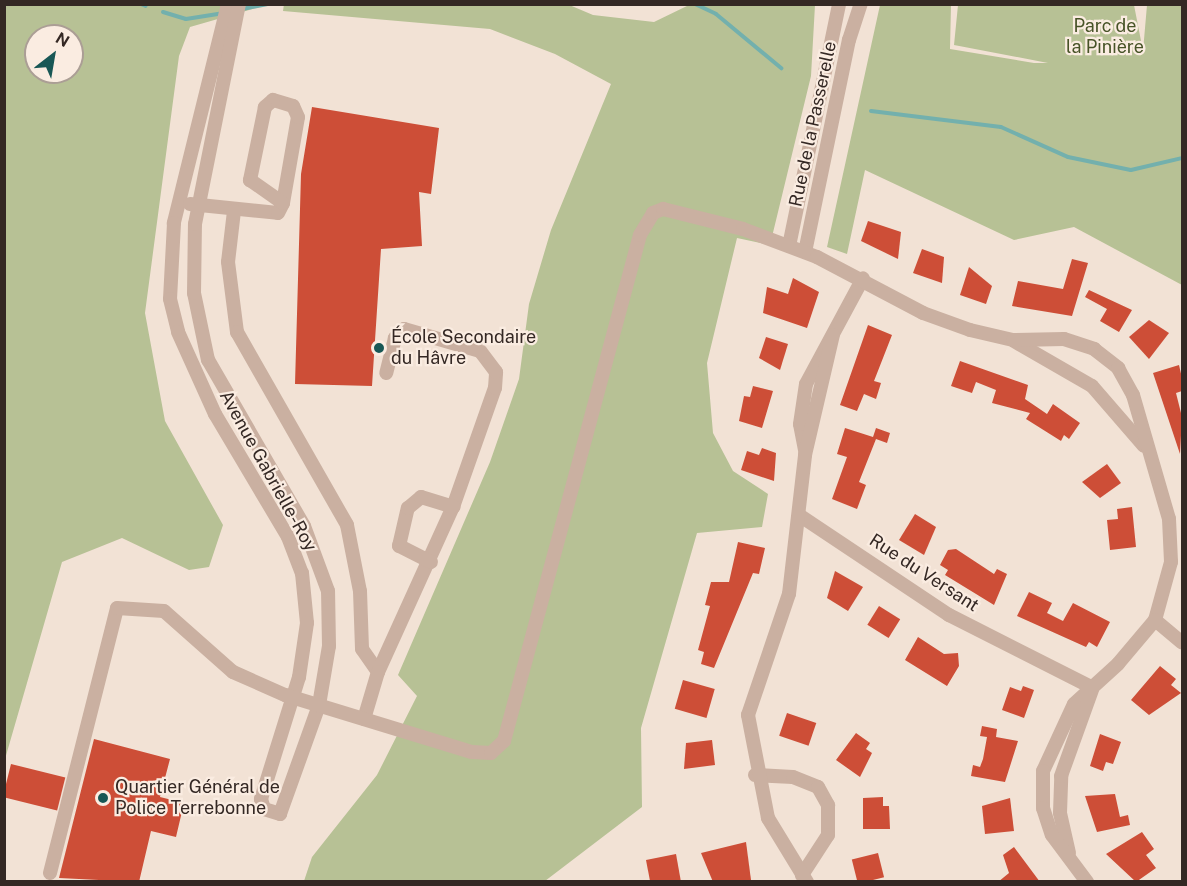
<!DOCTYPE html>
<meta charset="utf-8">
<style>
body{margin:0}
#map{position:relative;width:1187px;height:886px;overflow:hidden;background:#f2e2d5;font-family:"Public Sans",sans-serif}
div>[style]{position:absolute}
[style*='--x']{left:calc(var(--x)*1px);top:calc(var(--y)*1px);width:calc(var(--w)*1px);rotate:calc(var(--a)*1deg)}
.green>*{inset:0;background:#b7c195}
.stream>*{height:4px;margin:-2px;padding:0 2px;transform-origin:2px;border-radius:2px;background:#73b0ad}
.building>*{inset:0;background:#cd4e37;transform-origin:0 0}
.minor>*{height:14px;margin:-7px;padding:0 7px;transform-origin:7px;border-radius:7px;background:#cab0a1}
.dots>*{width:16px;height:16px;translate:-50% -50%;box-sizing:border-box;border:3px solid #faece1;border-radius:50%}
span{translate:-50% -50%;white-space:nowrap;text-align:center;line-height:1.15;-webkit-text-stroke:4.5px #faece1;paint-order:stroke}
.park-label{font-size:18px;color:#475327}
.street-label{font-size:18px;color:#342824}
.poi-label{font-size:18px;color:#342824}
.left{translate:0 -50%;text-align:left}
.frame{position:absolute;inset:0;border:6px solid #342824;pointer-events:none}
.north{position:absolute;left:24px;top:24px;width:60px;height:60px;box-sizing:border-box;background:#faece1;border:2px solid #ab9e95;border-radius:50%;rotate:31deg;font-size:16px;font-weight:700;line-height:24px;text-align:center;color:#342824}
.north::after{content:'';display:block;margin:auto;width:21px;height:27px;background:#185755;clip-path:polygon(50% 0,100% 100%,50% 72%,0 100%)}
</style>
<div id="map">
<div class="green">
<div style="clip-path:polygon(284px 4px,567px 4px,593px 15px,654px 22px,689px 5px,815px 5px,811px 76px,770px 245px,737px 238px,707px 363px,713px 433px,733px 471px,768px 494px,762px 527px,697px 533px,641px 728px,642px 807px,545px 881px,304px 881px,312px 857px,377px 775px,417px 696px,398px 675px,490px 462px,519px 379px,529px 304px,551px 230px,611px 84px,555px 54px,490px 29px,283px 11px)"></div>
<div style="clip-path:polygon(evenodd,5px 5px,266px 5px,190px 27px,179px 56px,145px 313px,165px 421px,223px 525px,209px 567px,189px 570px,122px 538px,62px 562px,5px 759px,5px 5px,36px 36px,72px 36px,72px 72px,36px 72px,36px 36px)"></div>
<div style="clip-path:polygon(880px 5px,951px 5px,950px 49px,1034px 63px,1048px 63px,954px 45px,958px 5px,1134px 5px,1143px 51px,1147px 5px,1182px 5px,1182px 285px,1074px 227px,1014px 240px,865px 170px,847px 254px,827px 247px)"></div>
</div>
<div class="stream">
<div style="--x:141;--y:4;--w:5;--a:22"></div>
<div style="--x:695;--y:4;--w:23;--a:25"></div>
<div style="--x:716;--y:14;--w:85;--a:39.7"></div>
<div style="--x:242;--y:9;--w:26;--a:-11"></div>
<div style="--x:163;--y:12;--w:24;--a:17"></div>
<div style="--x:186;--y:19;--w:37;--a:-9"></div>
<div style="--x:871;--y:111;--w:131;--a:7"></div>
<div style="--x:1001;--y:127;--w:73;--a:24.1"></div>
<div style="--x:1068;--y:157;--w:64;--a:11.7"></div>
<div style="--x:1131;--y:170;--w:52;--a:-13.2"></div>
</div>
<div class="building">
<div style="clip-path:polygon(312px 107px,439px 128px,431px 194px,419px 192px,422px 246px,381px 249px,372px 386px,295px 384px,301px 174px)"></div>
<div style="clip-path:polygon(868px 221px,901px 232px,898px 259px,861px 241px)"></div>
<div style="clip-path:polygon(922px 249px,944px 257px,942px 283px,913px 273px)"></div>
<div style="clip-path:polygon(1072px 259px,1088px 263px,1072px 316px,1012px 306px,1018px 281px,1063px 289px)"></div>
<div style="clip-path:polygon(969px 267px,992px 286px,986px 304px,960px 295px)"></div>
<div style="clip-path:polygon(793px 278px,819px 292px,807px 328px,763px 313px,767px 287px,788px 294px)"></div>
<div style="clip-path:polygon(1089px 290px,1132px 310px,1119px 332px,1100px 321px,1107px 309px,1085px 297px)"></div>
<div style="clip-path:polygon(1149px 320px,1169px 333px,1149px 359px,1129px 337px)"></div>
<div style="clip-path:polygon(868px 325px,892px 335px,874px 381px,881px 383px,876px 399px,864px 394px,857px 411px,840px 405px)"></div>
<div style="clip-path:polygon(766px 337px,788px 344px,780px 370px,759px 358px)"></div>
<div style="clip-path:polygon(960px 361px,1028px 385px,1025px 399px,1047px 414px,1053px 404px,1080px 423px,1069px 439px,1064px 435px,1061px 441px,1026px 419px,1030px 413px,992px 403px,996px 390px,976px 382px,972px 393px,951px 386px)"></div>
<div style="clip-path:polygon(1179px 365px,1182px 378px,1182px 391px,1176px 393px,1182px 417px,1180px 454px,1153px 373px)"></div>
<div style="clip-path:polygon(753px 386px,773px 391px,762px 428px,739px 421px,744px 396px,750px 397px)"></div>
<div style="clip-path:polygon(845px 428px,873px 437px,876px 428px,890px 433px,887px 443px,876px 439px,859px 482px,866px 485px,857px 509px,832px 499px,847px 457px,837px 454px)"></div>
<div style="clip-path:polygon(762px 448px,776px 453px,774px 481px,741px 470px,747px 451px,759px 455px)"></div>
<div style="clip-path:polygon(1107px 464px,1121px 483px,1100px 498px,1082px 482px)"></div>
<div style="clip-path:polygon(1132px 507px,1136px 547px,1110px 550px,1107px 520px,1118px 519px,1117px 509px)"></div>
<div style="clip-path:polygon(915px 514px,936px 527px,924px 555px,899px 540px)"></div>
<div style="clip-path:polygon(738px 542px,765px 548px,759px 574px,753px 573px,714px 668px,701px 664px,704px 652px,698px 650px,710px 606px,705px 605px,711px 582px,729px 582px)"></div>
<div style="clip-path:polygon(956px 549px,994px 574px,997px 569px,1007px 574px,994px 605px,945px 575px,948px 570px,940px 565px,948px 550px)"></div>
<div style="clip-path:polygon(835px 571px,863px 587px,848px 611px,827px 598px)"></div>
<div style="clip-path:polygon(1029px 592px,1052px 603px,1047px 613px,1063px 621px,1073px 603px,1110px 622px,1097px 647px,1089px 642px,1086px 647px,1017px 616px)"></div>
<div style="left:879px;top:606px;width:25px;height:22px;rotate:32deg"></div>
<div style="clip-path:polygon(918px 637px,944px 654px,958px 653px,959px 666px,947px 686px,905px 660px)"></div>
<div style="clip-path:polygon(1160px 666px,1176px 679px,1171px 685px,1181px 693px,1149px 715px,1131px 700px)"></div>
<div style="left:683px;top:680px;width:33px;height:30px;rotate:16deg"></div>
<div style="clip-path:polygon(1023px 686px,1034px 690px,1024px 718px,1002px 710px,1010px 687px,1021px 691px)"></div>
<div style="left:787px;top:713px;width:31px;height:24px;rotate:19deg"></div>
<div style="clip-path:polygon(982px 726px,997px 729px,996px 737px,1018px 741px,1005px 782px,971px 776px,973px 765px,980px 767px,983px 759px,987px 737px,980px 736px)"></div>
<div style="clip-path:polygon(856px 733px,870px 743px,866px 749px,872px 753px,860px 777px,836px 760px)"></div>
<div style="clip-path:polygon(1100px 734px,1121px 742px,1113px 764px,1106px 762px,1103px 771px,1090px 766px)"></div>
<div style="clip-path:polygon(94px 739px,170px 759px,160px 797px,184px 803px,176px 837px,151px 831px,139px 882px,59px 878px)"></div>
<div style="clip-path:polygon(712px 740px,715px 765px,684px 769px,686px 743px)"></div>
<div style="left:11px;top:764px;width:56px;height:34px;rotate:14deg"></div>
<div style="clip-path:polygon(1115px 794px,1120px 817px,1128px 815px,1130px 825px,1097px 832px,1085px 796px)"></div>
<div style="clip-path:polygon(883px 797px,883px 806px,889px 806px,890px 829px,863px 829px,863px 798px)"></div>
<div style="clip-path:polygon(1010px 798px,1014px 831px,985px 834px,982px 806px)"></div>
<div style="clip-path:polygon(1142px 832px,1154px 849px,1146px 855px,1156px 868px,1136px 882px,1106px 854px)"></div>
<div style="clip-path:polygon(746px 842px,751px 880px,713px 882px,701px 853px)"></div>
<div style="clip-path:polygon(1014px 847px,1040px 882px,998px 882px,1009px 873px,1003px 855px)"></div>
<div style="left:878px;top:853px;width:25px;height:27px;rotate:76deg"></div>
<div style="clip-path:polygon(676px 854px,681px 882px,650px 881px,646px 860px)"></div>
</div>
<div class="minor">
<div style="--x:228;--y:4;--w:226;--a:103.9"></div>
<div style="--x:174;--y:223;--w:76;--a:93"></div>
<div style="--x:170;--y:299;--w:34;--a:76"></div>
<div style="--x:178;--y:332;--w:90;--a:65.7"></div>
<div style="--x:215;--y:414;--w:143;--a:59.3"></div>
<div style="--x:288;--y:537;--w:39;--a:69"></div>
<div style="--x:302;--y:573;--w:50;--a:84.3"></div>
<div style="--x:307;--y:623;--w:55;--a:98.4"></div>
<div style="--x:299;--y:677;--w:128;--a:107.3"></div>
<div style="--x:261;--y:799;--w:10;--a:73"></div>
<div style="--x:264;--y:809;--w:17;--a:17"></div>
<div style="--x:280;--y:814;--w:116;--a:-70.3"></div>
<div style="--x:319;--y:705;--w:60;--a:-80.4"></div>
<div style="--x:329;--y:646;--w:55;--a:-91"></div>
<div style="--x:328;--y:591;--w:69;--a:-110.3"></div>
<div style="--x:304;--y:526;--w:192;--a:-120"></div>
<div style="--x:208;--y:360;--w:68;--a:-101.8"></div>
<div style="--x:194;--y:293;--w:69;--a:-89.2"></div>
<div style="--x:195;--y:224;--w:224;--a:-78.7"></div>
<div style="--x:190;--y:204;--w:88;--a:5.8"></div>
<div style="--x:278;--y:213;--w:11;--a:-63"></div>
<div style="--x:283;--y:203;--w:87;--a:-80.1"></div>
<div style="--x:298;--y:117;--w:12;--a:-114"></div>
<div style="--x:293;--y:106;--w:21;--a:-163"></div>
<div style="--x:273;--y:100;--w:11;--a:139"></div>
<div style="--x:265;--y:107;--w:75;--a:101.6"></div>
<div style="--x:250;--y:180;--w:40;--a:34.9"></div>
<div style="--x:234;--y:211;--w:51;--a:96.7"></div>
<div style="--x:228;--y:262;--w:71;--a:82.7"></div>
<div style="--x:237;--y:332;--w:222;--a:60.3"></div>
<div style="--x:347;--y:525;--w:67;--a:78.9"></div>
<div style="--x:360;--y:591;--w:58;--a:88"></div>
<div style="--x:362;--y:649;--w:28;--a:55"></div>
<div style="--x:378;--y:672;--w:181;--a:-65.6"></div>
<div style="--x:453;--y:507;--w:126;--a:-70.6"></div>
<div style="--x:495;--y:388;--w:16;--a:-86"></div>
<div style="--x:496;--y:372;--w:26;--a:-127"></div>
<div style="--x:480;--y:351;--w:79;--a:-163.9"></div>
<div style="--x:404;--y:329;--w:13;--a:135"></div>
<div style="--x:395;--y:338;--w:36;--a:104"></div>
<div style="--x:789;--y:246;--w:247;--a:-78.3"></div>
<div style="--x:805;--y:252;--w:217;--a:-78.3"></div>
<div style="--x:849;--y:40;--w:38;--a:-72"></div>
<div style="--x:1014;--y:341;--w:90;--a:30"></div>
<div style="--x:1092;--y:386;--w:79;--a:49.1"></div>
<div style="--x:805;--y:450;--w:26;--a:-101"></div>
<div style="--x:800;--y:424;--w:40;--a:-81.5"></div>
<div style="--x:806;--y:384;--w:120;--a:-61.7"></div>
<div style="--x:802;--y:517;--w:177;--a:33.7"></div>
<div style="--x:949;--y:615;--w:161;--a:26.9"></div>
<div style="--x:431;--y:562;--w:36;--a:-153"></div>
<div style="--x:399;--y:546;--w:39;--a:-77"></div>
<div style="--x:408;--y:508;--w:17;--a:-40"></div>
<div style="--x:421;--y:497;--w:34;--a:17"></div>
<div style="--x:1155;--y:620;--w:35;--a:40"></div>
<div style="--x:364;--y:719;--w:49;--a:-73.4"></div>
<div style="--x:755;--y:775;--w:38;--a:3"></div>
<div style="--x:793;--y:777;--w:27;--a:22"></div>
<div style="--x:818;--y:787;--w:21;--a:61"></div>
<div style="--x:828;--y:805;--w:30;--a:90"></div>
<div style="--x:828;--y:835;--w:48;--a:123"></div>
<div style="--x:1069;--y:853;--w:41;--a:-102.7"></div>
<div style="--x:1060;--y:813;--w:37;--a:-88"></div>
<div style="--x:1061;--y:776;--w:91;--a:-70.2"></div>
<div style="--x:50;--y:873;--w:273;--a:-75.8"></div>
<div style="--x:117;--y:608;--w:47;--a:3.7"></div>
<div style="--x:164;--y:611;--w:92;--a:41.5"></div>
<div style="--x:233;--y:672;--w:57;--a:23.9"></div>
<div style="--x:285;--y:695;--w:195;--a:17"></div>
<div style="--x:472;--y:752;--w:19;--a:3"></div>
<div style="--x:491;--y:753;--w:18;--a:-43"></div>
<div style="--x:504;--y:741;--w:524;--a:-74.96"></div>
<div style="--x:640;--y:235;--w:26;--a:-59"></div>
<div style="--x:653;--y:213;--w:11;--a:-22"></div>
<div style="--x:663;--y:209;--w:82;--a:14"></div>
<div style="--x:743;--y:229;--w:79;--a:20.7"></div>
<div style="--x:817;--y:257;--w:120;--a:27.8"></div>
<div style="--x:923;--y:313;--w:50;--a:19.9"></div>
<div style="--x:970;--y:330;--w:44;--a:13.1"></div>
<div style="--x:1013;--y:340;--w:51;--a:-1.1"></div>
<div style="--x:1064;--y:339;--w:32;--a:18"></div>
<div style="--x:1094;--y:349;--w:31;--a:38"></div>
<div style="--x:1118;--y:368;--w:31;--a:61"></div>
<div style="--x:1133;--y:395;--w:129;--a:73.8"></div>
<div style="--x:1169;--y:519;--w:43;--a:87.3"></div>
<div style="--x:1171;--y:562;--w:60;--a:105.4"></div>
<div style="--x:1155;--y:620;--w:57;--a:130.1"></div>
<div style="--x:1118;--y:664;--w:59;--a:137.7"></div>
<div style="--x:1074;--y:704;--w:74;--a:114.8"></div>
<div style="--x:1043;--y:771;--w:37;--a:90"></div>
<div style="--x:1043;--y:808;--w:28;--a:72"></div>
<div style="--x:1052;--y:835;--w:59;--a:53.3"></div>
<div style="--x:807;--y:882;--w:75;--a:-121.4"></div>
<div style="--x:768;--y:818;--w:105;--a:-101"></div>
<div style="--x:748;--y:715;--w:128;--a:-71.3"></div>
<div style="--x:789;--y:594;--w:140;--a:-83.4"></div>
<div style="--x:805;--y:455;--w:123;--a:-76.9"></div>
</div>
<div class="dots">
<div style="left:379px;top:348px;background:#185755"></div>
<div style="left:103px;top:798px;background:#185755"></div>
</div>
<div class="park-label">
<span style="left:1105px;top:37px">Parc de<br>la Pinière</span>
</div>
<div class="street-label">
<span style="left:813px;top:124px;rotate:-78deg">Rue de la Passerelle</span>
<span style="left:268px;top:471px;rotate:61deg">Avenue Gabrielle-Roy</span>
<span style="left:924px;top:573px;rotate:33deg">Rue du Versant</span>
</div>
<div class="poi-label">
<span class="left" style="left:391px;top:348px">École Secondaire<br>du Hâvre</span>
<span class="left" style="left:115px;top:798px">Quartier Général de<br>Police Terrebonne</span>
</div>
<div class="frame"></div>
<div class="north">N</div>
</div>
